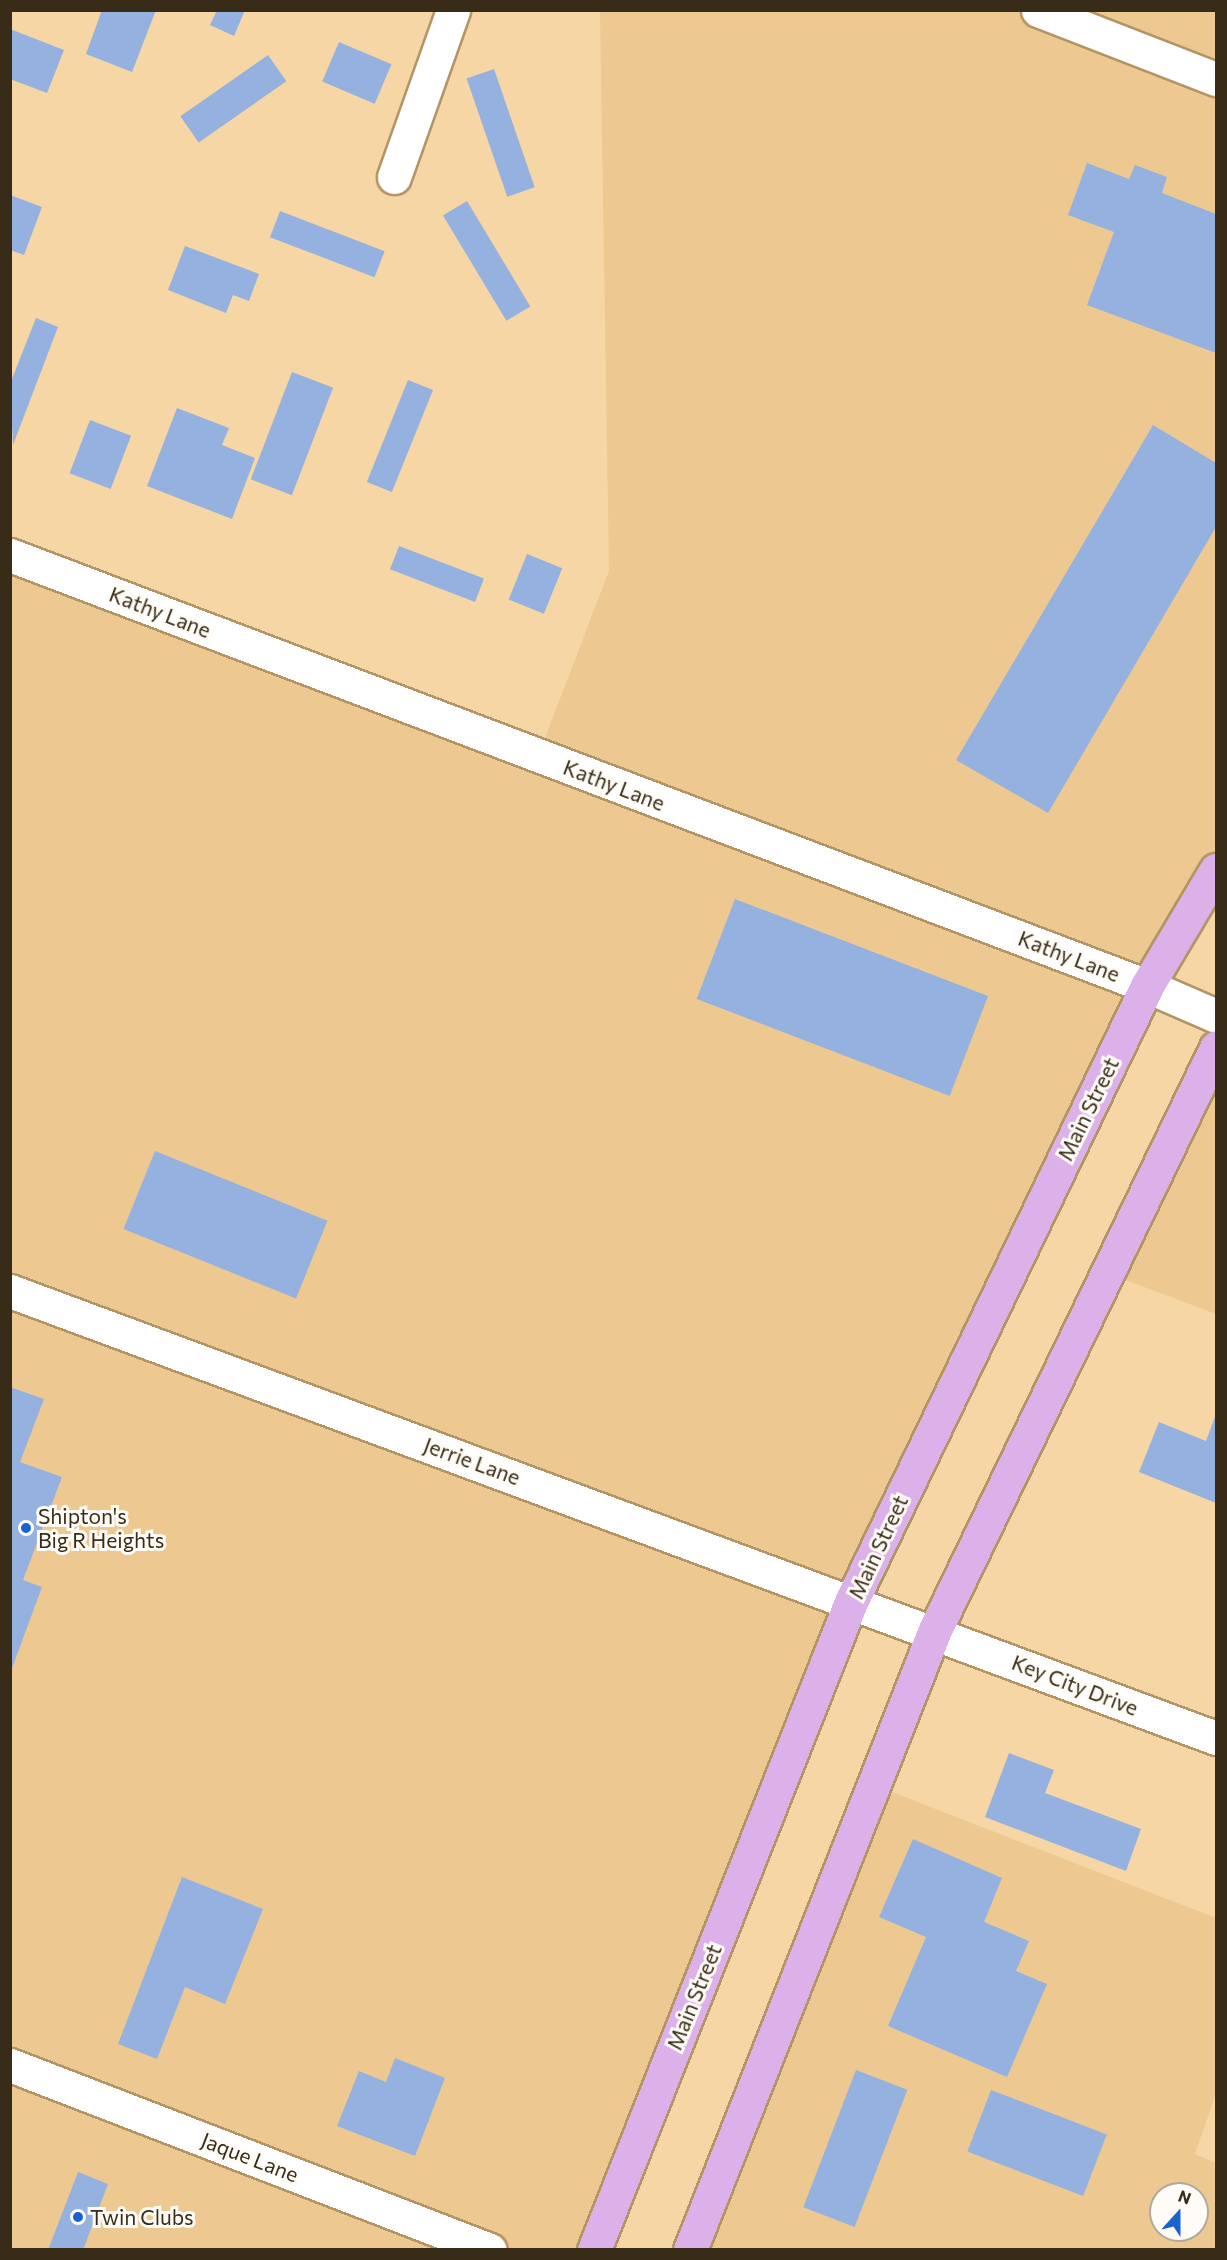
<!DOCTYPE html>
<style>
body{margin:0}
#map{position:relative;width:1227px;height:2260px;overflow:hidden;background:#f6d6a4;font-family:Commissioner,sans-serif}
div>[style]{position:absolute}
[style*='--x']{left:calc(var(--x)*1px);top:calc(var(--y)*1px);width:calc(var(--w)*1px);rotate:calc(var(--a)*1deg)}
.built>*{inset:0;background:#edc991}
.building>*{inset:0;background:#94b1df;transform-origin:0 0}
.roads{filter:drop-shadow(2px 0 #b39565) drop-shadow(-2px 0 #b39565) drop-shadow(0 2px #b39565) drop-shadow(0 -2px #b39565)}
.minor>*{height:33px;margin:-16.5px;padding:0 16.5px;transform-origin:16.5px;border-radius:16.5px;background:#fff}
.major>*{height:33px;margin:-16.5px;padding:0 16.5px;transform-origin:16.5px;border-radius:16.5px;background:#dcb0e8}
.dots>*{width:16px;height:16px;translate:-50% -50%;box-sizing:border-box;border:3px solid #fffcf7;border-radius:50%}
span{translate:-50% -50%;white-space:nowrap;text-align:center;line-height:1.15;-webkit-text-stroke:6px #fffcf7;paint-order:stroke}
.street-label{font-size:21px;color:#382c18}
.poi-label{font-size:21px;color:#382c18}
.left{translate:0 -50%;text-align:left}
.frame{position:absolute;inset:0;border:12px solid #382c18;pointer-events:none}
.north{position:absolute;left:1149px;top:2182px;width:60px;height:60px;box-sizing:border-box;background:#fffcf7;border:2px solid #afa99e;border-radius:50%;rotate:21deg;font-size:16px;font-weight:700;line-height:24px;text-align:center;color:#382c18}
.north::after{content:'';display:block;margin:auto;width:21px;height:27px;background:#1864ce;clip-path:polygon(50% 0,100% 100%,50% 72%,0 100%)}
</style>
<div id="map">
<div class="built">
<div style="clip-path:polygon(600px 11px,1216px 11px,1216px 881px,851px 1602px,594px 2249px,11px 2249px,10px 568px,538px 756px,609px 571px)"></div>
<div style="clip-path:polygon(1216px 1048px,1216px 1314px,1107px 1273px)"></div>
<div style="clip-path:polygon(evenodd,874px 1785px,1216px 1918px,1216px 2093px,1195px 2154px,1216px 2163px,1216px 2249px,691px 2250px,874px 1785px,1161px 2194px,1197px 2194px,1197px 2230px,1161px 2230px,1161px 2194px)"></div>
</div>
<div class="building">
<div style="clip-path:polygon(102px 10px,156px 10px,132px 72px,86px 54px)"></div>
<div style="clip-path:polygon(217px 10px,245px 10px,234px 36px,210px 25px)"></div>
<div style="clip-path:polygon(10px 29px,64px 50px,47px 93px,10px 79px)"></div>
<div style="left:339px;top:42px;width:57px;height:43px;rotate:23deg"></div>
<div style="left:268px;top:55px;width:32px;height:107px;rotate:55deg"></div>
<div style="left:494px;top:69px;width:125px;height:29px;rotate:71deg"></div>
<div style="clip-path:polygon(1087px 163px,1129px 179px,1135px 165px,1167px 177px,1162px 193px,1216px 214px,1216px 353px,1087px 305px,1114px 232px,1068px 215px)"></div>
<div style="clip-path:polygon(10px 195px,42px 207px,24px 255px,10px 250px)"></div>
<div style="left:467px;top:201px;width:123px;height:28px;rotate:59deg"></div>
<div style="left:280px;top:211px;width:112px;height:28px;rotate:21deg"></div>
<div style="clip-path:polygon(185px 246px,259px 274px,249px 301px,233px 295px,226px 313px,168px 290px)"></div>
<div style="clip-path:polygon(36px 318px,58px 327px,13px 445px,10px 384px)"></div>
<div style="left:292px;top:372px;width:44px;height:115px;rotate:21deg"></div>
<div style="left:408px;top:380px;width:27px;height:110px;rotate:22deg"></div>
<div style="clip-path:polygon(177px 408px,229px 428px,222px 445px,255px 458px,232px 519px,147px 486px)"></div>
<div style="left:90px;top:420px;width:44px;height:57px;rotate:21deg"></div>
<div style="clip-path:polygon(1153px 425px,1216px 463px,1216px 527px,1048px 813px,956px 760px)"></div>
<div style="left:399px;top:546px;width:91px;height:25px;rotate:21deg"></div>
<div style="left:527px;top:554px;width:38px;height:49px;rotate:22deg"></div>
<div style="left:735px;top:899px;width:271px;height:107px;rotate:21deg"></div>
<div style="left:155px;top:1151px;width:186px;height:84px;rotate:22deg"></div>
<div style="clip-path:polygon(10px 1387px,44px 1399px,20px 1462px,62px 1477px,23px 1580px,42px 1587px,11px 1671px)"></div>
<div style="clip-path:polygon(1216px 1414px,1216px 1503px,1139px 1472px,1159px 1422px,1206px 1441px)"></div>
<div style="clip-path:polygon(1009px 1753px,1054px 1770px,1045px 1793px,1141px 1829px,1126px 1871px,985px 1817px)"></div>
<div style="clip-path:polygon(913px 1839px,1002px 1878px,984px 1922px,1029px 1941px,1016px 1971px,1047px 1984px,1007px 2077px,888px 2026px,926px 1937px,879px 1917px)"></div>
<div style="clip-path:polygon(182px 1877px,263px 1909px,225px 2004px,185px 1987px,157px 2059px,118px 2044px)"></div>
<div style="clip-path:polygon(395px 2058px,445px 2078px,415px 2156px,337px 2126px,359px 2071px,386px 2082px)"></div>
<div style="left:856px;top:2070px;width:55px;height:147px;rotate:21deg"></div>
<div style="left:991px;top:2090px;width:124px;height:66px;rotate:21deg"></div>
<div style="clip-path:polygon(78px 2172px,108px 2184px,83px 2250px,48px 2250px)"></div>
</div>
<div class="roads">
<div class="minor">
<div style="--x:1038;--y:10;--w:191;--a:21.2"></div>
<div style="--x:394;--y:177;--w:177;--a:-70.5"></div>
<div style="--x:10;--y:555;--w:1216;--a:20.76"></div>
<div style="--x:1147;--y:986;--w:75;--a:23.5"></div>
<div style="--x:10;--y:1291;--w:1286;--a:20.34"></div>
<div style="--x:10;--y:2065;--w:514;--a:21.08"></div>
</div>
<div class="major">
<div style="--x:594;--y:2250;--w:697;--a:-68.37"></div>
<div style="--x:851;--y:1602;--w:683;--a:-64.33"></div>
<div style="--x:1147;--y:986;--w:135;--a:-59.3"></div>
<div style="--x:690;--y:2250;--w:664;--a:-68.45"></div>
<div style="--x:934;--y:1632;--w:649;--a:-64.23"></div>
</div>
</div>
<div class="dots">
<div style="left:26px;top:1528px;background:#1864ce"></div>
<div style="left:78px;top:2217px;background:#1864ce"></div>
</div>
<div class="street-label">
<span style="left:160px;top:612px;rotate:21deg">Kathy Lane</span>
<span style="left:614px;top:785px;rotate:21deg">Kathy Lane</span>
<span style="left:1069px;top:956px;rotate:21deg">Kathy Lane</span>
<span style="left:1088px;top:1109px;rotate:-64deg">Main Street</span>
<span style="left:472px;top:1461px;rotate:20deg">Jerrie Lane</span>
<span style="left:878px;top:1547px;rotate:-65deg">Main Street</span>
<span style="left:1075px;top:1685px;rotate:21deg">Key City Drive</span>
<span style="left:694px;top:1997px;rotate:-68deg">Main Street</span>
<span style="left:250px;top:2157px;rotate:21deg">Jaque Lane</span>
</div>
<div class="poi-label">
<span class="left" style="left:38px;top:1528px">Shipton's<br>Big R Heights</span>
<span class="left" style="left:90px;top:2217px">Twin Clubs</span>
</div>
<div class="frame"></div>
<div class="north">N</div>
</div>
